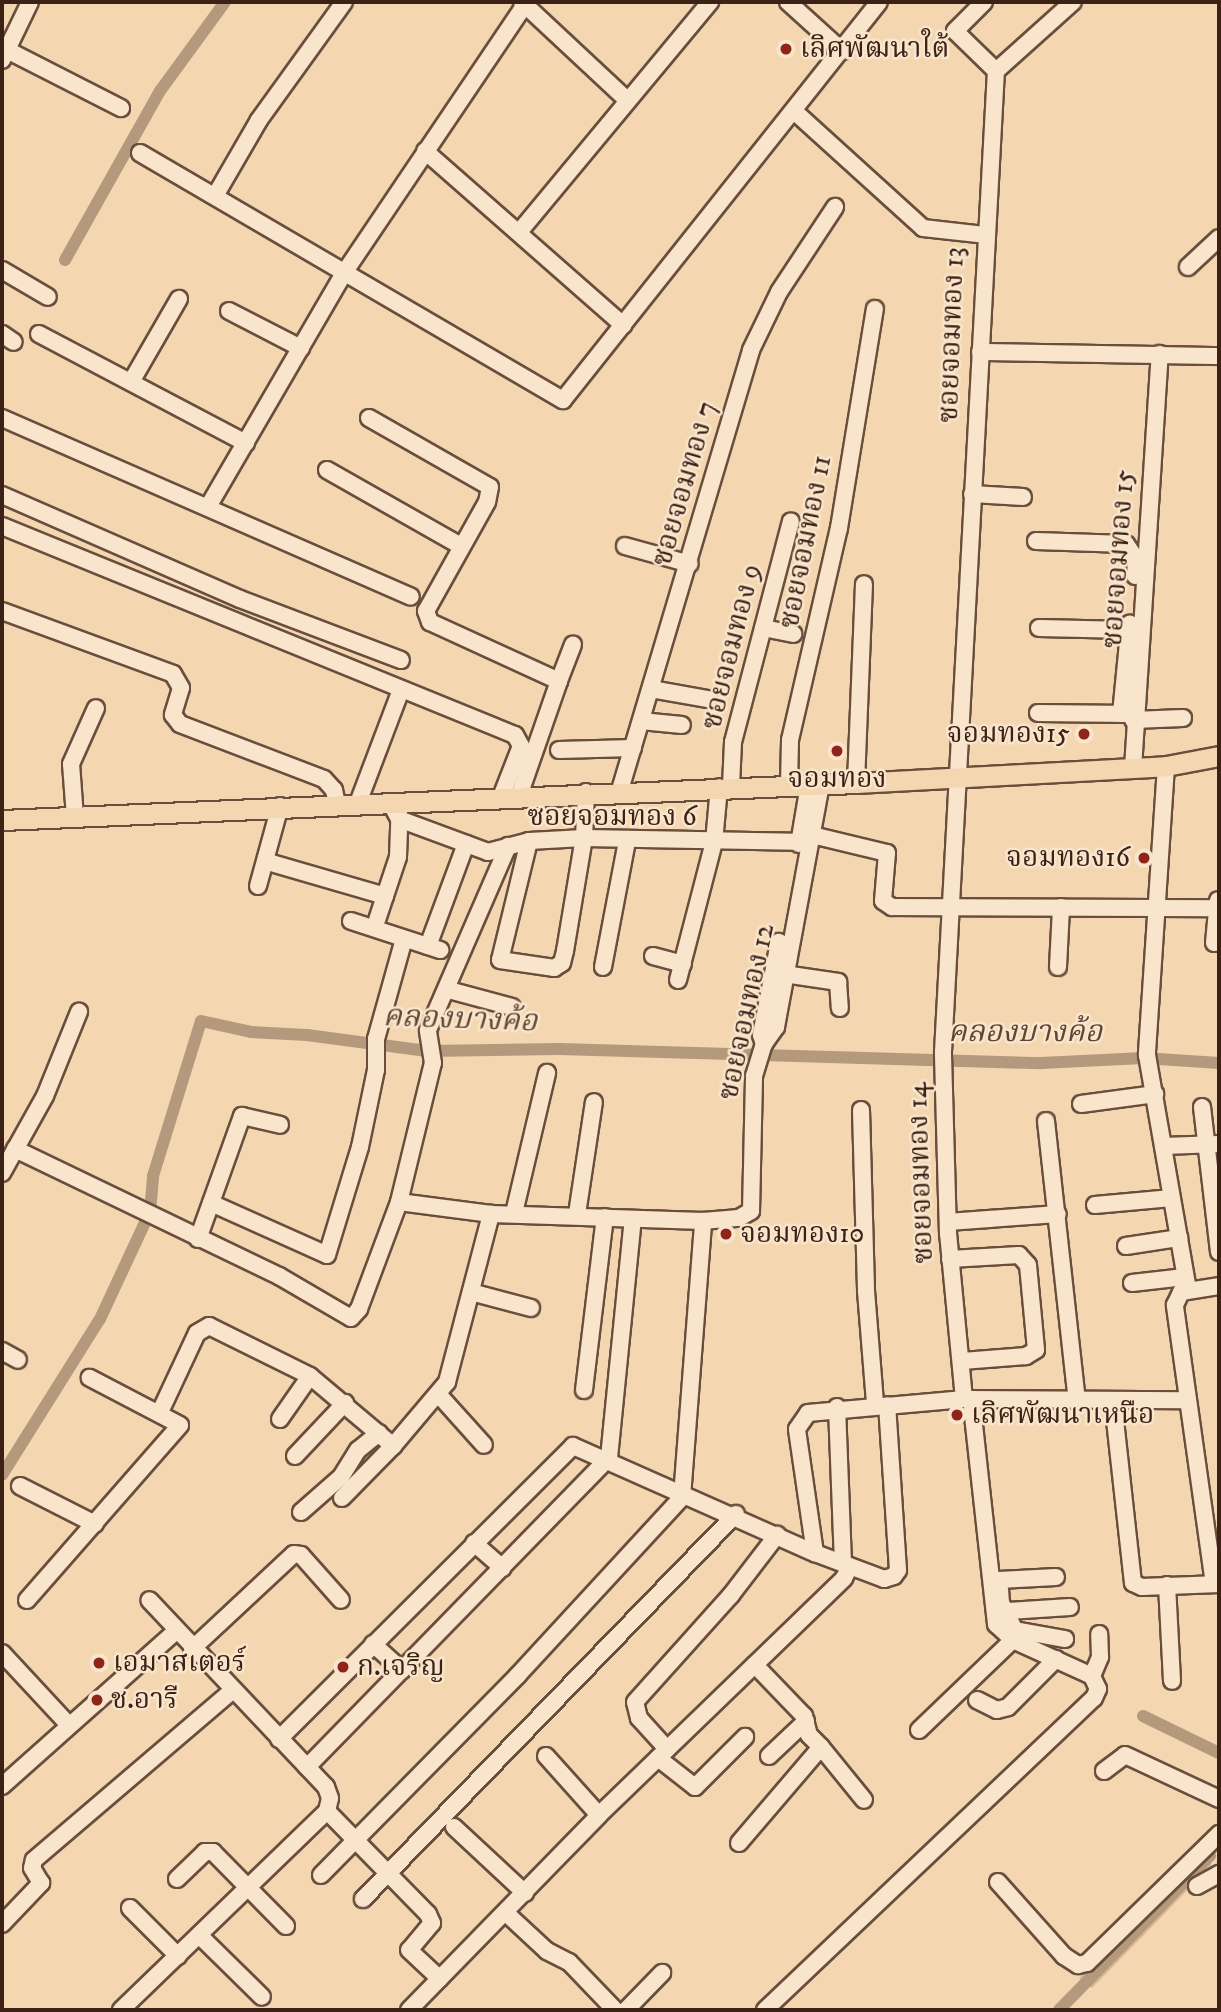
<!DOCTYPE html>
<meta charset="utf-8">
<style>
body{margin:0}
#map{position:relative;width:1221px;height:2012px;overflow:hidden;background:#f4d7b1;font-family:"IM FELL DW Pica","Noto Serif Thai",serif}
div>[style]{position:absolute}
[style*='--x']{left:calc(var(--x)*1px);top:calc(var(--y)*1px);width:calc(var(--w)*1px);rotate:calc(var(--a)*1deg)}
.green>*{inset:0;background:#d5b897}
.canal>*{height:12px;margin:-6px;padding:0 6px;transform-origin:6px;border-radius:6px;background:#b5997c}
.roads{filter:drop-shadow(2px 0 #6a4e3d) drop-shadow(-2px 0 #6a4e3d) drop-shadow(0 2px #6a4e3d) drop-shadow(0 -2px #6a4e3d)}
.minor>*{height:16px;margin:-8px;padding:0 8px;transform-origin:8px;border-radius:8px;background:#f8e5cc}
.major>*{height:19px;margin:-9.5px;padding:0 9.5px;transform-origin:9.5px;border-radius:9.5px;background:#f4d7b1}
.dots>*{width:19px;height:19px;translate:-50% -50%;box-sizing:border-box;border:4px solid #f8e5cc;border-radius:50%}
span{translate:-50% -50%;white-space:nowrap;text-align:center;line-height:1.15;-webkit-text-stroke:5px #f8e5cc;paint-order:stroke}
.poi-label{font-size:28px;color:#3c2116}
.left{translate:0 -50%;text-align:left}
.right{translate:-100% -50%;text-align:right}
.street-label{font-size:28px;color:#3c2116}
.water-label{font-size:30px;color:#604535;font-style:italic}
.frame{position:absolute;inset:0;border:4px solid #3c2116;pointer-events:none}
</style>
<div id="map">
<div class="green">
<div style="clip-path:polygon(1203px 1856px,1212px 1865px,1092px 1988px,1079px 1978px)"></div>
</div>
<div class="canal">
<div style="--x:65;--y:260;--w:194;--a:-60.7"></div>
<div style="--x:160;--y:91;--w:110;--a:-53.9"></div>
<div style="--x:2;--y:1475;--w:184;--a:-57.9"></div>
<div style="--x:100;--y:1319;--w:118;--a:-65"></div>
<div style="--x:150;--y:1212;--w:36;--a:-85"></div>
<div style="--x:153;--y:1176;--w:162;--a:-72.8"></div>
<div style="--x:201;--y:1021;--w:51;--a:12.4"></div>
<div style="--x:251;--y:1032;--w:56;--a:3.1"></div>
<div style="--x:307;--y:1035;--w:121;--a:7.6"></div>
<div style="--x:427;--y:1051;--w:132;--a:-0.9"></div>
<div style="--x:559;--y:1049;--w:482;--a:1.7"></div>
<div style="--x:1041;--y:1063;--w:103;--a:-2.8"></div>
<div style="--x:1144;--y:1058;--w:75;--a:3.8"></div>
<div style="--x:1143;--y:1716;--w:85;--a:26"></div>
<div style="--x:1059;--y:2010;--w:216;--a:-45.6"></div>
</div>
<div class="roads">
<div class="minor">
<div style="--x:522;--y:2;--w:142;--a:43"></div>
<div style="--x:788;--y:2;--w:73;--a:42.2"></div>
<div style="--x:984;--y:2;--w:41;--a:135"></div>
<div style="--x:955;--y:31;--w:57;--a:44.3"></div>
<div style="--x:7;--y:50;--w:128;--a:27"></div>
<div style="--x:2;--y:60;--w:64;--a:-64.2"></div>
<div style="--x:794;--y:111;--w:174;--a:42.2"></div>
<div style="--x:923;--y:228;--w:62;--a:6.4"></div>
<div style="--x:425;--y:151;--w:264;--a:41.3"></div>
<div style="--x:140;--y:153;--w:490;--a:30.3"></div>
<div style="--x:563;--y:400;--w:508;--a:-51.55"></div>
<div style="--x:215;--y:196;--w:88;--a:-59.9"></div>
<div style="--x:259;--y:120;--w:145;--a:-54.2"></div>
<div style="--x:520;--y:231;--w:298;--a:-50.3"></div>
<div style="--x:1188;--y:267;--w:42;--a:-43.1"></div>
<div style="--x:2;--y:270;--w:53;--a:30.4"></div>
<div style="--x:229;--y:311;--w:81;--a:27.2"></div>
<div style="--x:2;--y:334;--w:14;--a:34"></div>
<div style="--x:39;--y:334;--w:234;--a:27.8"></div>
<div style="--x:980;--y:352;--w:239;--a:1"></div>
<div style="--x:131;--y:382;--w:96;--a:-60"></div>
<div style="--x:2;--y:418;--w:446;--a:23.6"></div>
<div style="--x:369;--y:418;--w:139;--a:29.7"></div>
<div style="--x:490;--y:487;--w:15;--a:101"></div>
<div style="--x:487;--y:502;--w:125;--a:119.2"></div>
<div style="--x:426;--y:611;--w:12;--a:70"></div>
<div style="--x:430;--y:622;--w:142;--a:24.6"></div>
<div style="--x:559;--y:681;--w:122;--a:109.2"></div>
<div style="--x:327;--y:470;--w:154;--a:29.6"></div>
<div style="--x:972;--y:494;--w:51;--a:3.4"></div>
<div style="--x:2;--y:495;--w:260;--a:23.6"></div>
<div style="--x:240;--y:599;--w:172;--a:20.8"></div>
<div style="--x:209;--y:505;--w:268;--a:-59.8"></div>
<div style="--x:344;--y:273;--w:323;--a:-56"></div>
<div style="--x:2;--y:526;--w:554;--a:22.17"></div>
<div style="--x:515;--y:735;--w:13;--a:61"></div>
<div style="--x:521;--y:746;--w:55;--a:111.4"></div>
<div style="--x:1036;--y:541;--w:90;--a:1.9"></div>
<div style="--x:1126;--y:544;--w:18;--a:56"></div>
<div style="--x:1136;--y:559;--w:17;--a:93"></div>
<div style="--x:625;--y:546;--w:67;--a:15.5"></div>
<div style="--x:2;--y:611;--w:182;--a:20.2"></div>
<div style="--x:173;--y:674;--w:16;--a:60"></div>
<div style="--x:181;--y:688;--w:28;--a:107"></div>
<div style="--x:173;--y:715;--w:11;--a:52"></div>
<div style="--x:180;--y:724;--w:154;--a:20.9"></div>
<div style="--x:324;--y:779;--w:15;--a:48"></div>
<div style="--x:334;--y:790;--w:14;--a:78"></div>
<div style="--x:763;--y:628;--w:31;--a:11"></div>
<div style="--x:1039;--y:628;--w:90;--a:1.3"></div>
<div style="--x:559;--y:681;--w:39;--a:-69"></div>
<div style="--x:651;--y:689;--w:58;--a:10"></div>
<div style="--x:1038;--y:713;--w:93;--a:0.6"></div>
<div style="--x:1121;--y:714;--w:91;--a:-84.4"></div>
<div style="--x:1133;--y:720;--w:50;--a:-2.3"></div>
<div style="--x:641;--y:721;--w:41;--a:5.6"></div>
<div style="--x:559;--y:750;--w:74;--a:-1.5"></div>
<div style="--x:1166;--y:766;--w:290;--a:93.8"></div>
<div style="--x:1147;--y:1055;--w:239;--a:80.1"></div>
<div style="--x:1133;--y:768;--w:415;--a:-86.3"></div>
<div style="--x:856;--y:783;--w:199;--a:-87.7"></div>
<div style="--x:789;--y:785;--w:45;--a:-88.7"></div>
<div style="--x:790;--y:740;--w:218;--a:-77"></div>
<div style="--x:839;--y:528;--w:222;--a:-80.7"></div>
<div style="--x:731;--y:786;--w:44;--a:-87.4"></div>
<div style="--x:733;--y:742;--w:228;--a:-75.3"></div>
<div style="--x:620;--y:790;--w:459;--a:-73.4"></div>
<div style="--x:751;--y:350;--w:64;--a:-64.2"></div>
<div style="--x:779;--y:292;--w:102;--a:-56.6"></div>
<div style="--x:390;--y:802;--w:19;--a:62"></div>
<div style="--x:399;--y:819;--w:95;--a:20.3"></div>
<div style="--x:488;--y:852;--w:42;--a:-15"></div>
<div style="--x:529;--y:841;--w:55;--a:-3.1"></div>
<div style="--x:584;--y:838;--w:226;--a:1"></div>
<div style="--x:358;--y:803;--w:121;--a:-69.2"></div>
<div style="--x:75;--y:817;--w:53;--a:-94.3"></div>
<div style="--x:71;--y:764;--w:61;--a:-65.9"></div>
<div style="--x:812;--y:835;--w:77;--a:13.5"></div>
<div style="--x:887;--y:853;--w:48;--a:94.8"></div>
<div style="--x:883;--y:901;--w:11;--a:34"></div>
<div style="--x:892;--y:907;--w:324;--a:0.2"></div>
<div style="--x:529;--y:841;--w:122;--a:103.7"></div>
<div style="--x:500;--y:960;--w:55;--a:8.4"></div>
<div style="--x:554;--y:968;--w:9;--a:-32"></div>
<div style="--x:562;--y:963;--w:12;--a:-76"></div>
<div style="--x:565;--y:951;--w:115;--a:-80.5"></div>
<div style="--x:584;--y:838;--w:46;--a:-87.5"></div>
<div style="--x:799;--y:844;--w:60;--a:-80.4"></div>
<div style="--x:268;--y:862;--w:122;--a:16.2"></div>
<div style="--x:258;--y:886;--w:83;--a:-74.6"></div>
<div style="--x:377;--y:920;--w:66;--a:-71.6"></div>
<div style="--x:398;--y:857;--w:38;--a:-88"></div>
<div style="--x:351;--y:921;--w:94;--a:18"></div>
<div style="--x:1214;--y:943;--w:43;--a:-84.7"></div>
<div style="--x:428;--y:946;--w:109;--a:-69.6"></div>
<div style="--x:653;--y:956;--w:31;--a:15"></div>
<div style="--x:603;--y:967;--w:128;--a:-79.2"></div>
<div style="--x:1058;--y:967;--w:60;--a:-87.1"></div>
<div style="--x:784;--y:974;--w:55;--a:8.4"></div>
<div style="--x:838;--y:982;--w:26;--a:86"></div>
<div style="--x:678;--y:980;--w:143;--a:-75.4"></div>
<div style="--x:714;--y:842;--w:55;--a:-84.8"></div>
<div style="--x:449;--y:990;--w:65;--a:15.1"></div>
<div style="--x:764;--y:1044;--w:9;--a:-108"></div>
<div style="--x:761;--y:1035;--w:95;--a:-79"></div>
<div style="--x:1081;--y:1104;--w:75;--a:-7.7"></div>
<div style="--x:1202;--y:1107;--w:146;--a:83.3"></div>
<div style="--x:861;--y:1110;--w:181;--a:88.4"></div>
<div style="--x:866;--y:1291;--w:113;--a:85.4"></div>
<div style="--x:1046;--y:1121;--w:282;--a:83.7"></div>
<div style="--x:1163;--y:1146;--w:56;--a:-2"></div>
<div style="--x:15;--y:1149;--w:293;--a:25.7"></div>
<div style="--x:279;--y:1276;--w:83;--a:30.3"></div>
<div style="--x:351;--y:1318;--w:12;--a:-48"></div>
<div style="--x:359;--y:1309;--w:114;--a:-69.5"></div>
<div style="--x:399;--y:1202;--w:143;--a:-76.3"></div>
<div style="--x:433;--y:1063;--w:33;--a:-99"></div>
<div style="--x:428;--y:1030;--w:201;--a:-66.5"></div>
<div style="--x:2;--y:1173;--w:88;--a:-60.8"></div>
<div style="--x:45;--y:1096;--w:91;--a:-68"></div>
<div style="--x:399;--y:1202;--w:93;--a:7.4"></div>
<div style="--x:491;--y:1214;--w:212;--a:1.9"></div>
<div style="--x:703;--y:1221;--w:36;--a:-5"></div>
<div style="--x:739;--y:1218;--w:14;--a:-30"></div>
<div style="--x:751;--y:1211;--w:135;--a:-88.7"></div>
<div style="--x:754;--y:1076;--w:34;--a:-73"></div>
<div style="--x:764;--y:1044;--w:21;--a:-55"></div>
<div style="--x:776;--y:1027;--w:247;--a:-79.5"></div>
<div style="--x:211;--y:1203;--w:127;--a:24.1"></div>
<div style="--x:327;--y:1255;--w:113;--a:-73"></div>
<div style="--x:360;--y:1147;--w:79;--a:-78.3"></div>
<div style="--x:376;--y:1070;--w:31;--a:-90"></div>
<div style="--x:376;--y:1039;--w:104;--a:-74.4"></div>
<div style="--x:1095;--y:1205;--w:77;--a:-5.2"></div>
<div style="--x:514;--y:1213;--w:144;--a:-76.7"></div>
<div style="--x:577;--y:1214;--w:113;--a:-81.4"></div>
<div style="--x:948;--y:1222;--w:110;--a:-4.2"></div>
<div style="--x:198;--y:1239;--w:131;--a:-70.3"></div>
<div style="--x:242;--y:1116;--w:39;--a:13"></div>
<div style="--x:1126;--y:1246;--w:54;--a:-8.6"></div>
<div style="--x:950;--y:1259;--w:69;--a:-3.3"></div>
<div style="--x:1019;--y:1255;--w:13;--a:48"></div>
<div style="--x:1028;--y:1265;--w:85;--a:84.6"></div>
<div style="--x:1036;--y:1350;--w:12;--a:149"></div>
<div style="--x:1026;--y:1356;--w:64;--a:175.5"></div>
<div style="--x:1132;--y:1283;--w:53;--a:-6.5"></div>
<div style="--x:471;--y:1292;--w:62;--a:14.9"></div>
<div style="--x:2;--y:1351;--w:18;--a:29"></div>
<div style="--x:584;--y:1390;--w:174;--a:-83.1"></div>
<div style="--x:439;--y:1395;--w:67;--a:48"></div>
<div style="--x:964;--y:1399;--w:166;--a:-95.5"></div>
<div style="--x:948;--y:1234;--w:182;--a:-91.6"></div>
<div style="--x:943;--y:1052;--w:982;--a:-86.91"></div>
<div style="--x:996;--y:71;--w:103;--a:-41.9"></div>
<div style="--x:1113;--y:1402;--w:182;--a:83.7"></div>
<div style="--x:1133;--y:1583;--w:10;--a:24"></div>
<div style="--x:1142;--y:1587;--w:77;--a:-2.2"></div>
<div style="--x:837;--y:1407;--w:154;--a:87.8"></div>
<div style="--x:160;--y:1412;--w:87;--a:-64.9"></div>
<div style="--x:197;--y:1333;--w:14;--a:-30"></div>
<div style="--x:209;--y:1326;--w:113;--a:26.3"></div>
<div style="--x:310;--y:1376;--w:109;--a:40.1"></div>
<div style="--x:393;--y:1446;--w:84;--a:-49.8"></div>
<div style="--x:447;--y:1382;--w:174;--a:-75.3"></div>
<div style="--x:280;--y:1419;--w:52;--a:-55.1"></div>
<div style="--x:295;--y:1456;--w:73;--a:-46.7"></div>
<div style="--x:20;--y:1486;--w:84;--a:26.9"></div>
<div style="--x:342;--y:1498;--w:73;--a:-45.6"></div>
<div style="--x:301;--y:1512;--w:53;--a:-41.2"></div>
<div style="--x:341;--y:1477;--w:32;--a:-58"></div>
<div style="--x:358;--y:1450;--w:27;--a:-39"></div>
<div style="--x:474;--y:1543;--w:38;--a:41"></div>
<div style="--x:815;--y:1553;--w:125;--a:-98.3"></div>
<div style="--x:797;--y:1429;--w:19;--a:-55"></div>
<div style="--x:808;--y:1413;--w:157;--a:-5.1"></div>
<div style="--x:964;--y:1399;--w:223;--a:0.3"></div>
<div style="--x:999;--y:1580;--w:57;--a:-3"></div>
<div style="--x:1214;--y:1584;--w:282;--a:-98"></div>
<div style="--x:1175;--y:1305;--w:14;--a:-65"></div>
<div style="--x:1181;--y:1292;--w:38;--a:-9"></div>
<div style="--x:1167;--y:1585;--w:96;--a:87"></div>
<div style="--x:1000;--y:1589;--w:14;--a:86"></div>
<div style="--x:1001;--y:1603;--w:30;--a:63"></div>
<div style="--x:1015;--y:1630;--w:51;--a:10.2"></div>
<div style="--x:27;--y:1600;--w:232;--a:-48.8"></div>
<div style="--x:180;--y:1425;--w:102;--a:-152.4"></div>
<div style="--x:1008;--y:1611;--w:62;--a:-3.7"></div>
<div style="--x:373;--y:1644;--w:39;--a:42"></div>
<div style="--x:192;--y:1649;--w:139;--a:-43"></div>
<div style="--x:294;--y:1554;--w:7;--a:8"></div>
<div style="--x:301;--y:1555;--w:60;--a:48.4"></div>
<div style="--x:2;--y:1653;--w:96;--a:47.1"></div>
<div style="--x:1092;--y:1676;--w:21;--a:-67"></div>
<div style="--x:1100;--y:1657;--w:23;--a:-92"></div>
<div style="--x:977;--y:1700;--w:22;--a:27"></div>
<div style="--x:997;--y:1710;--w:11;--a:-15"></div>
<div style="--x:1008;--y:1707;--w:68;--a:-45"></div>
<div style="--x:919;--y:1730;--w:130;--a:-43.8"></div>
<div style="--x:279;--y:1739;--w:415;--a:-44.9"></div>
<div style="--x:573;--y:1446;--w:265;--a:23.9"></div>
<div style="--x:815;--y:1553;--w:74;--a:20.6"></div>
<div style="--x:884;--y:1579;--w:10;--a:-17"></div>
<div style="--x:894;--y:1576;--w:7;--a:-56"></div>
<div style="--x:898;--y:1570;--w:165;--a:-93.8"></div>
<div style="--x:821;--y:1747;--w:68;--a:50.9"></div>
<div style="--x:667;--y:1749;--w:42;--a:-132.1"></div>
<div style="--x:639;--y:1718;--w:16;--a:-104"></div>
<div style="--x:635;--y:1702;--w:144;--a:-48.1"></div>
<div style="--x:731;--y:1595;--w:76;--a:-52.5"></div>
<div style="--x:546;--y:1756;--w:79;--a:48.1"></div>
<div style="--x:769;--y:1756;--w:51;--a:-43.4"></div>
<div style="--x:658;--y:1758;--w:47;--a:38.1"></div>
<div style="--x:695;--y:1787;--w:71;--a:-45"></div>
<div style="--x:307;--y:1767;--w:432;--a:-45.7"></div>
<div style="--x:609;--y:1458;--w:240;--a:-84.3"></div>
<div style="--x:1104;--y:1771;--w:26;--a:-37"></div>
<div style="--x:1125;--y:1755;--w:104;--a:25.1"></div>
<div style="--x:2;--y:1786;--w:232;--a:-41.7"></div>
<div style="--x:327;--y:1811;--w:144;--a:45.6"></div>
<div style="--x:428;--y:1914;--w:10;--a:66"></div>
<div style="--x:432;--y:1923;--w:35;--a:130"></div>
<div style="--x:409;--y:1950;--w:42;--a:43.1"></div>
<div style="--x:454;--y:1827;--w:97;--a:42.9"></div>
<div style="--x:739;--y:1843;--w:126;--a:-49.5"></div>
<div style="--x:821;--y:1747;--w:17;--a:-135"></div>
<div style="--x:809;--y:1735;--w:20;--a:-105"></div>
<div style="--x:804;--y:1716;--w:71;--a:-133.9"></div>
<div style="--x:321;--y:1875;--w:281;--a:-45.4"></div>
<div style="--x:518;--y:1675;--w:242;--a:-47.3"></div>
<div style="--x:682;--y:1497;--w:277;--a:-85.6"></div>
<div style="--x:177;--y:1879;--w:39;--a:-44"></div>
<div style="--x:205;--y:1852;--w:8;--a:0"></div>
<div style="--x:213;--y:1852;--w:104;--a:45.4"></div>
<div style="--x:998;--y:1882;--w:99;--a:48.3"></div>
<div style="--x:1064;--y:1956;--w:17;--a:33"></div>
<div style="--x:1078;--y:1965;--w:9;--a:-13"></div>
<div style="--x:1087;--y:1963;--w:185;--a:-44.3"></div>
<div style="--x:1197;--y:1886;--w:25;--a:-29"></div>
<div style="--x:363;--y:1899;--w:536;--a:-45.91"></div>
<div style="--x:130;--y:1908;--w:68;--a:45"></div>
<div style="--x:506;--y:1913;--w:56;--a:42.8"></div>
<div style="--x:547;--y:1951;--w:25;--a:27"></div>
<div style="--x:569;--y:1962;--w:66;--a:46.2"></div>
<div style="--x:2;--y:1924;--w:57;--a:-46.4"></div>
<div style="--x:41;--y:1883;--w:17;--a:-121"></div>
<div style="--x:32;--y:1868;--w:8;--a:-76"></div>
<div style="--x:34;--y:1860;--w:262;--a:-40.5"></div>
<div style="--x:199;--y:1935;--w:88;--a:44.5"></div>
<div style="--x:121;--y:2010;--w:286;--a:-44"></div>
<div style="--x:327;--y:1811;--w:13;--a:-77"></div>
<div style="--x:330;--y:1798;--w:12;--a:-110"></div>
<div style="--x:326;--y:1787;--w:257;--a:-133.4"></div>
<div style="--x:409;--y:2010;--w:272;--a:-45.7"></div>
<div style="--x:599;--y:1815;--w:341;--a:-44"></div>
<div style="--x:844;--y:1578;--w:13;--a:-63"></div>
<div style="--x:626;--y:2010;--w:52;--a:-45.8"></div>
<div style="--x:765;--y:2010;--w:453;--a:-43.5"></div>
<div style="--x:1094;--y:1698;--w:10;--a:-66"></div>
<div style="--x:1098;--y:1689;--w:14;--a:-115"></div>
<div style="--x:1092;--y:1676;--w:87;--a:-155.5"></div>
<div style="--x:1013;--y:1640;--w:23;--a:-137"></div>
<div style="--x:996;--y:1624;--w:226;--a:-96.3"></div>
</div>
<div class="major">
<div style="--x:2;--y:820;--w:855;--a:-2.48"></div>
<div style="--x:856;--y:783;--w:310;--a:-3.1"></div>
<div style="--x:1166;--y:766;--w:54;--a:-10.7"></div>
</div>
</div>
<div class="dots">
<div style="left:786px;top:49px;background:#8f2418"></div>
<div style="left:1084px;top:734px;background:#8f2418"></div>
<div style="left:837px;top:751px;background:#8f2418"></div>
<div style="left:1144px;top:858px;background:#8f2418"></div>
<div style="left:726px;top:1234px;background:#8f2418"></div>
<div style="left:957px;top:1415px;background:#8f2418"></div>
<div style="left:99px;top:1663px;background:#8f2418"></div>
<div style="left:343px;top:1667px;background:#8f2418"></div>
<div style="left:97px;top:1700px;background:#8f2418"></div>
</div>
<div class="poi-label">
<span class="left" style="left:800px;top:49px">เลิศพัฒนาใต้</span>
<span class="right" style="left:1070px;top:734px">จอมทอง15</span>
<span style="left:837px;top:779px">จอมทอง</span>
<span class="right" style="left:1130px;top:858px">จอมทอง16</span>
<span class="left" style="left:740px;top:1234px">จอมทอง10</span>
<span class="left" style="left:971px;top:1415px">เลิศพัฒนาเหนือ</span>
<span class="left" style="left:113px;top:1663px">เอมาสเตอร์</span>
<span class="left" style="left:357px;top:1667px">ก.เจริญ</span>
<span class="left" style="left:111px;top:1700px">ช.อารี</span>
</div>
<div class="street-label">
<span style="left:952px;top:335px;rotate:-88deg">ซอยจอมทอง 13</span>
<span style="left:685px;top:484px;rotate:-74deg">ซอยจอมทอง 7</span>
<span style="left:806px;top:542px;rotate:-79deg">ซอยจอมทอง 11</span>
<span style="left:1119px;top:559px;rotate:-86deg">ซอยจอมทอง 15</span>
<span style="left:732px;top:647px;rotate:-76deg">ซอยจอมทอง 9</span>
<span style="left:612px;top:817px">ซอยจอมทอง 6</span>
<span style="left:747px;top:1012px;rotate:-78deg">ซอยจอมทอง 12</span>
<span style="left:921px;top:1173px;rotate:-92deg">ซอยจอมทอง 14</span>
</div>
<div class="water-label">
<span style="left:460px;top:1020px;rotate:2deg">คลองบางค้อ</span>
<span style="left:1025px;top:1033px">คลองบางค้อ</span>
</div>
<div class="frame"></div>
</div>
